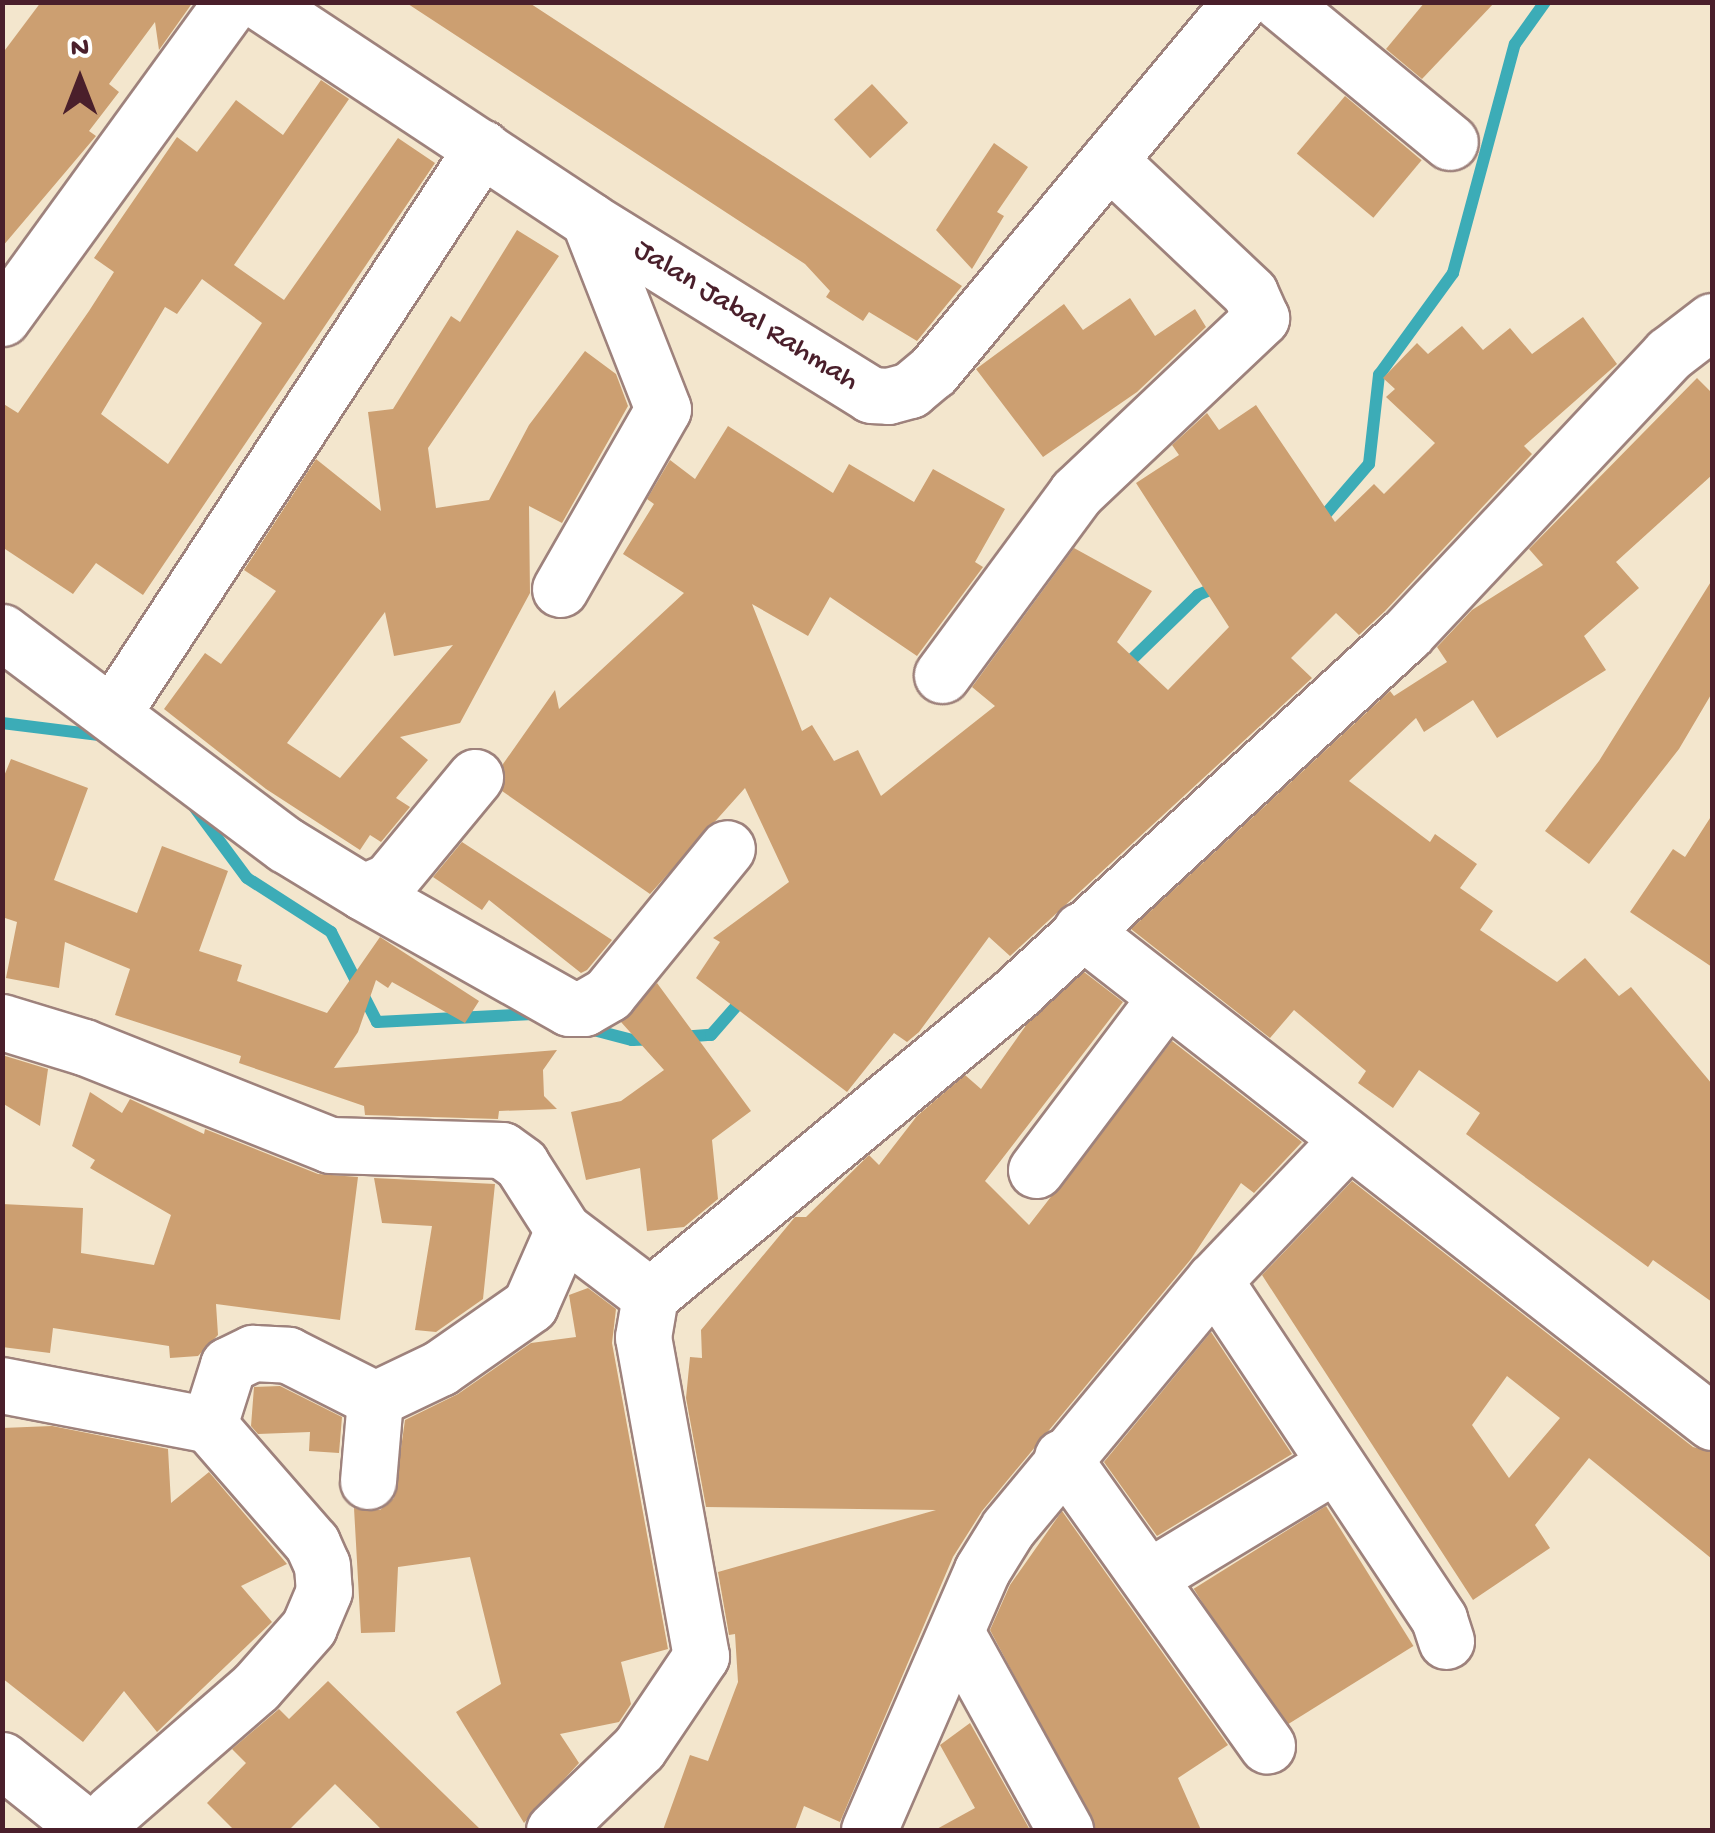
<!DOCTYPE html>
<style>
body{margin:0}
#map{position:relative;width:1715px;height:1833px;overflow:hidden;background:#f3e6cd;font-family:"Gochi Hand",sans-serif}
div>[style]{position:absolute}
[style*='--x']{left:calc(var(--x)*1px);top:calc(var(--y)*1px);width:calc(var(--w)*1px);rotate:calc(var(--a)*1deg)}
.stream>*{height:12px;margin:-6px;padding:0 6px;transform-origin:6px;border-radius:6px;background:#3cacb7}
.building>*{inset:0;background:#cc9f71;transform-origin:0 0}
.roads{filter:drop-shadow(2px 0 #9e827c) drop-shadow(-2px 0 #9e827c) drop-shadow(0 2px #9e827c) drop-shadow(0 -2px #9e827c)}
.minor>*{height:55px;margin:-27.5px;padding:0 27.5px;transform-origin:27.5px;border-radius:27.5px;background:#fff}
span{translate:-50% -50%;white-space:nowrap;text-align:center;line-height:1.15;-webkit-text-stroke:9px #fff;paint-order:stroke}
.street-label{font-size:30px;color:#4a1f2b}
.frame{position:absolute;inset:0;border:5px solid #4a1f2b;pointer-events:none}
.north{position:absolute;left:30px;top:30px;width:100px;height:100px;-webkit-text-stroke:8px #fff;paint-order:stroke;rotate:0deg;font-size:28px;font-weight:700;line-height:40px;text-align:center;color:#4a1f2b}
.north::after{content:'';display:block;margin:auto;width:35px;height:45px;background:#4a1f2b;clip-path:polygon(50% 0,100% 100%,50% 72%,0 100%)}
</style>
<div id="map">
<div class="stream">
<div style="--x:1318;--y:523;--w:78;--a:-49.2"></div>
<div style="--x:1369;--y:464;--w:90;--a:-83.6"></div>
<div style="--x:1379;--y:375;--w:126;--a:-54"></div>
<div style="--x:1453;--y:273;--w:237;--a:-74.9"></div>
<div style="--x:1515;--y:44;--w:52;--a:-54.5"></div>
<div style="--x:1121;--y:670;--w:107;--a:-44.2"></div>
<div style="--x:1198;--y:595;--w:23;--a:-23"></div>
<div style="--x:2;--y:723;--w:106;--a:7.1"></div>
<div style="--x:192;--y:804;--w:92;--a:53.4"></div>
<div style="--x:247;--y:878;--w:100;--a:32.7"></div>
<div style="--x:331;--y:932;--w:101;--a:62.9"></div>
<div style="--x:377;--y:1022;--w:156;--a:-2.9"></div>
<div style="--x:586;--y:1028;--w:48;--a:14.6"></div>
<div style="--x:632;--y:1040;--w:23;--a:-2"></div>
<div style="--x:680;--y:1037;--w:31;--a:-4"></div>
<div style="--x:711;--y:1035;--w:53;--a:-48.8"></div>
</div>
<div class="building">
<div style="clip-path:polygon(41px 2px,193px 2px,159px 50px,155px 22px,109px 84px,119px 92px,89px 131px,96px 136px,2px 247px,2px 54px)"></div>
<div style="clip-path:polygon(405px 2px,528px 2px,962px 286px,917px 341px,869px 312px,863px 321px,826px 297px,830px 291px,805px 264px)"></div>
<div style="clip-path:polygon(1425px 2px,1495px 2px,1422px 79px,1386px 49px)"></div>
<div style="clip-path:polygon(evenodd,321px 80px,349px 99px,234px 265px,284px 300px,398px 138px,435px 163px,143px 595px,96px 563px,73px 594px,2px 547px,2px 403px,18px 413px,89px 311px,114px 272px,94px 258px,177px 137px,197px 152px,236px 100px,283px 135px,321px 80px,202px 279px,262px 323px,168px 464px,101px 414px,165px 307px,177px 314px,202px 279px)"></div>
<div style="left:872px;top:84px;width:53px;height:52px;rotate:47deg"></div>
<div style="left:1345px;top:96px;width:100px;height:75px;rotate:40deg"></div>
<div style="clip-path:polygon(994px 143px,1028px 167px,997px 212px,1004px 216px,972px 269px,936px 230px)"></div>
<div style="clip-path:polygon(evenodd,517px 230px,559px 256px,428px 448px,436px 508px,489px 500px,529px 425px,585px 351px,616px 374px,628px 406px,562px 523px,529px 506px,530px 593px,460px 723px,400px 737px,428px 760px,396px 798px,410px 807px,381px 842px,370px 835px,360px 850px,266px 789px,164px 709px,205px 653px,221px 664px,276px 591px,244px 570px,316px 459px,381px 511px,368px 412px,393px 409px,451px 316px,460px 322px,517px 230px,385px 612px,394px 656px,453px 645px,340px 778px,287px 743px,385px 612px)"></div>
<div style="clip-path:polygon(1130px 298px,1155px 336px,1195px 309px,1206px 327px,1137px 392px,1043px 457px,976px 369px,1064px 304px,1083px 330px)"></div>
<div style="clip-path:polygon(1583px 317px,1617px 364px,1524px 446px,1532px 454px,1385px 611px,1359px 635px,1336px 613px,1291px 658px,1312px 678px,1010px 956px,989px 937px,919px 1032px,907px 1042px,894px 1033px,847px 1092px,696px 978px,720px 942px,713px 938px,789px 882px,745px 788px,650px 894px,502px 791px,503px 764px,555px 690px,559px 709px,684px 593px,623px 554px,654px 504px,647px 499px,670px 460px,695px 479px,728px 426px,833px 493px,849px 464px,914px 502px,933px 469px,1005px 509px,975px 562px,983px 567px,917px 656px,830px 597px,808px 636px,752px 604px,802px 731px,812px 725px,834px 761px,858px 750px,881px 796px,995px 706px,972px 687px,1074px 548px,1152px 591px,1117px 642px,1168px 690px,1229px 627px,1136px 483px,1179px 455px,1172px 445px,1207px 413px,1219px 430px,1256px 405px,1335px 522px,1374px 484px,1384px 494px,1435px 443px,1386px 397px,1395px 389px,1383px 378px,1417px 343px,1428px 354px,1462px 326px,1483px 350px,1510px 328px,1532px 354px)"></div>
<div style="clip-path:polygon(1697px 378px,1712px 393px,1712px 475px,1616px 562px,1639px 588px,1584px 636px,1606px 670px,1497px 738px,1473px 700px,1424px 732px,1416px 718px,1349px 781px,1430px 842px,1435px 834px,1477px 864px,1460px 888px,1493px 911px,1480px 930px,1557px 982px,1585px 958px,1619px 996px,1631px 987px,1712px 1084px,1712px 1302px,1653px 1260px,1648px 1267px,1466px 1134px,1480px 1113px,1419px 1070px,1393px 1108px,1358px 1083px,1366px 1071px,1294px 1010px,1270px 1038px,1131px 929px,1390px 691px,1394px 696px,1447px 662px,1437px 647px,1472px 610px,1543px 565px,1529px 549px)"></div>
<div style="clip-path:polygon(1712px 580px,1712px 693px,1679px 749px,1589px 864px,1545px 831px,1599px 761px)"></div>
<div style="clip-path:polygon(11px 759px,88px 788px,54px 880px,137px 913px,162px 846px,228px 871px,199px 951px,242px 965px,237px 981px,327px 1013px,380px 937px,479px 1001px,465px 1023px,392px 982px,388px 988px,376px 980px,358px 1032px,334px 1068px,557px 1050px,543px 1070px,544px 1096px,557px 1109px,499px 1111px,498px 1119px,365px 1115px,364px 1106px,239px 1063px,241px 1056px,115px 1015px,130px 969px,65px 942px,59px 988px,6px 978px,17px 922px,2px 917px,2px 781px)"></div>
<div style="clip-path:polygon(1712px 815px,1712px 967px,1630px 912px,1673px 849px,1685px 857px)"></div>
<div style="clip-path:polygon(462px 842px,612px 940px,587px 970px,581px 973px,489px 900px,482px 910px,433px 877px)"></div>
<div style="clip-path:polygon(1084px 972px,1123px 1002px,985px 1181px,1029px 1225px,1172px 1041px,1302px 1142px,1254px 1193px,1241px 1183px,1191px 1259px,982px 1511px,953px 1557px,840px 1822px,804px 1806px,795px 1830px,663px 1830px,690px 1755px,708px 1761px,738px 1682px,735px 1634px,729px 1635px,718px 1572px,936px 1510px,706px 1507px,686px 1398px,690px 1357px,702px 1358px,701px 1330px,795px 1217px,806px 1217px,869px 1155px,879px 1165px,917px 1116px,965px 1075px,981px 1089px,1027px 1024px)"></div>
<div style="clip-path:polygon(657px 983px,751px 1111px,712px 1140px,718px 1199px,684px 1227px,647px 1231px,640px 1168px,586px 1180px,571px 1112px,621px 1101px,664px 1070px,621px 1022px)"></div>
<div style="clip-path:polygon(2px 1055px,48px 1069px,40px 1126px,2px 1103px)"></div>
<div style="clip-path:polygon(90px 1092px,122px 1113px,130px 1099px,204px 1134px,205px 1129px,318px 1174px,358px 1177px,340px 1320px,216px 1304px,218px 1335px,198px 1356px,170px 1358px,169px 1346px,53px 1328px,50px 1353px,2px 1347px,2px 1204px,83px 1208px,81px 1253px,154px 1265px,171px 1215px,90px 1168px,95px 1160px,72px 1146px)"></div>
<div style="clip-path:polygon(374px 1178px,495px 1184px,483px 1299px,436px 1332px,415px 1330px,432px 1226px,382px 1223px)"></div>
<div style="clip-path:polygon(evenodd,1352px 1181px,1693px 1447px,1712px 1452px,1712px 1559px,1589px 1458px,1535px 1525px,1550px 1548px,1473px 1600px,1262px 1275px,1352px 1181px,1507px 1376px,1560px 1418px,1509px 1478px,1472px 1425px,1507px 1376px)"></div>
<div style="clip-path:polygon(588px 1288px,616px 1309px,612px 1343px,668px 1649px,621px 1662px,631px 1704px,619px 1722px,560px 1734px,579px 1763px,524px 1823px,456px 1712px,501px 1684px,470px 1557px,398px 1567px,395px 1632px,361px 1633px,354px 1508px,380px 1510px,394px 1498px,405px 1420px,458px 1394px,531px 1343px,576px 1337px,569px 1295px)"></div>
<div style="clip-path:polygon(1211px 1332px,1292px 1454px,1157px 1536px,1104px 1462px)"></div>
<div style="clip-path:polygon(280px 1386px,342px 1417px,339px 1453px,309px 1451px,310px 1432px,258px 1434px,251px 1426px,254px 1387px)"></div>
<div style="clip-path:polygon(52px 1426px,168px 1449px,171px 1503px,209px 1472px,287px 1564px,241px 1586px,272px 1622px,157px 1732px,124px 1691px,83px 1742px,2px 1678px,2px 1428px)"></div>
<div style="left:1326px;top:1506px;width:165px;height:156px;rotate:58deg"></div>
<div style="clip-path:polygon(1062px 1511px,1228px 1745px,1178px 1778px,1201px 1830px,1096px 1830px,990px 1630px,1010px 1585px)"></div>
<div style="clip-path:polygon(328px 1681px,372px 1724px,481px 1830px,382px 1830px,335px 1784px,289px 1830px,234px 1830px,207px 1803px,246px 1763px,232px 1749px,279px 1709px,289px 1719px)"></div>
<div style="clip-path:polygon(970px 1723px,1030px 1830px,935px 1830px,975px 1808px,940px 1745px)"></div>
</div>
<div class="roads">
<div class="minor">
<div style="--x:260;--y:2;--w:395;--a:33.5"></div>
<div style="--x:589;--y:220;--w:332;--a:31.8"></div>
<div style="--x:871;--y:395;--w:17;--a:3"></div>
<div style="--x:888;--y:396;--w:23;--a:-15"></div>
<div style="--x:910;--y:390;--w:30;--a:-40"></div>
<div style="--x:933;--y:371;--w:480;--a:-50.2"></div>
<div style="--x:1280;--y:2;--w:220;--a:39.5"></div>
<div style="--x:2;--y:318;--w:391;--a:-54"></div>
<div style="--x:560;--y:589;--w:207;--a:-60.2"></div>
<div style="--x:663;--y:409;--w:203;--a:-111.4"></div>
<div style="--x:2;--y:632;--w:355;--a:36.9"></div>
<div style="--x:286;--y:845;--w:90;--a:31.4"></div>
<div style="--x:363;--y:892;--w:28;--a:-23"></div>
<div style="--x:389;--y:881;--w:135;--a:-50.4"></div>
<div style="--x:942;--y:675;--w:226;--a:-53.6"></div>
<div style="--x:1076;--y:493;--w:255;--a:-43.4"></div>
<div style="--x:1261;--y:318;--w:27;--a:-114"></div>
<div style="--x:1250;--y:293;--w:194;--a:-136.7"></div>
<div style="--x:114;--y:711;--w:673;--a:-56.83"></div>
<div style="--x:363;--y:892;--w:236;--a:29.4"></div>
<div style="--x:569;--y:1008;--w:15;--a:0"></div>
<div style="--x:584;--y:1008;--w:28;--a:-30"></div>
<div style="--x:608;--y:994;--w:188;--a:-50.8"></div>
<div style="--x:1081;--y:930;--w:800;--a:37.94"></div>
<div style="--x:2;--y:1022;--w:86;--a:17"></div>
<div style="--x:84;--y:1047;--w:265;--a:21.7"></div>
<div style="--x:330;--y:1145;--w:172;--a:1.7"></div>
<div style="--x:502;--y:1150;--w:24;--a:36"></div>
<div style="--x:521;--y:1164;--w:78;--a:57.5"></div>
<div style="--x:563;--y:1230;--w:109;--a:37.2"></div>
<div style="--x:1036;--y:1170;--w:213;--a:-53"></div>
<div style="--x:1214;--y:1280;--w:407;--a:56.4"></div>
<div style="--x:1439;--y:1619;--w:23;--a:72"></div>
<div style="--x:2;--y:1385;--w:211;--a:10.9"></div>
<div style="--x:209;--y:1425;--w:157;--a:48.9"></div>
<div style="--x:312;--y:1543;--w:24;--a:66"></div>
<div style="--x:322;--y:1565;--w:26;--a:86"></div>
<div style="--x:324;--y:1591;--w:39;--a:113"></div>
<div style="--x:309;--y:1627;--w:80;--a:131.5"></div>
<div style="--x:256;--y:1687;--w:192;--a:139"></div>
<div style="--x:209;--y:1425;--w:63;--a:-72.4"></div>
<div style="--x:228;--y:1365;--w:28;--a:-26"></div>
<div style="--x:253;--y:1353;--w:35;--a:3"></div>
<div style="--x:288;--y:1355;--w:97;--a:26.8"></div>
<div style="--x:375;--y:1399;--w:72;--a:-25.5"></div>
<div style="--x:440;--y:1368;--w:110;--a:-35"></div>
<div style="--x:530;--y:1305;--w:82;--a:-66.3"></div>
<div style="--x:1062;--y:1457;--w:354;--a:54.6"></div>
<div style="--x:368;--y:1481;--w:82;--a:-85.1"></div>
<div style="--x:1149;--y:1577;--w:214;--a:-31.2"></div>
<div style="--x:957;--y:1634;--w:224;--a:61.1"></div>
<div style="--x:2;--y:1760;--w:104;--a:38.7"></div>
<div style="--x:554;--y:1830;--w:118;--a:-44"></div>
<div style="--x:639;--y:1748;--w:111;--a:-56"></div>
<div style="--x:701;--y:1656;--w:324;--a:-100.3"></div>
<div style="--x:643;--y:1337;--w:42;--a:-80.3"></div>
<div style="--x:650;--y:1296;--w:477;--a:-39.6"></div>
<div style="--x:1017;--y:992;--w:530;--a:-42.63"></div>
<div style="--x:1407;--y:633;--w:383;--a:-46.8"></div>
<div style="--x:1669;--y:354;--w:54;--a:-37.5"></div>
<div style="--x:869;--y:1830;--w:283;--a:-66.5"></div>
<div style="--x:982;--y:1570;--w:49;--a:-58.2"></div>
<div style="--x:1008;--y:1528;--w:322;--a:-50.3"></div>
<div style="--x:1214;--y:1280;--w:192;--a:-46.3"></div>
</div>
</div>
<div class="street-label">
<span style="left:745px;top:317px;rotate:32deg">Jalan Jabal Rahmah</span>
</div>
<div class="frame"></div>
<div class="north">N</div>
</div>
